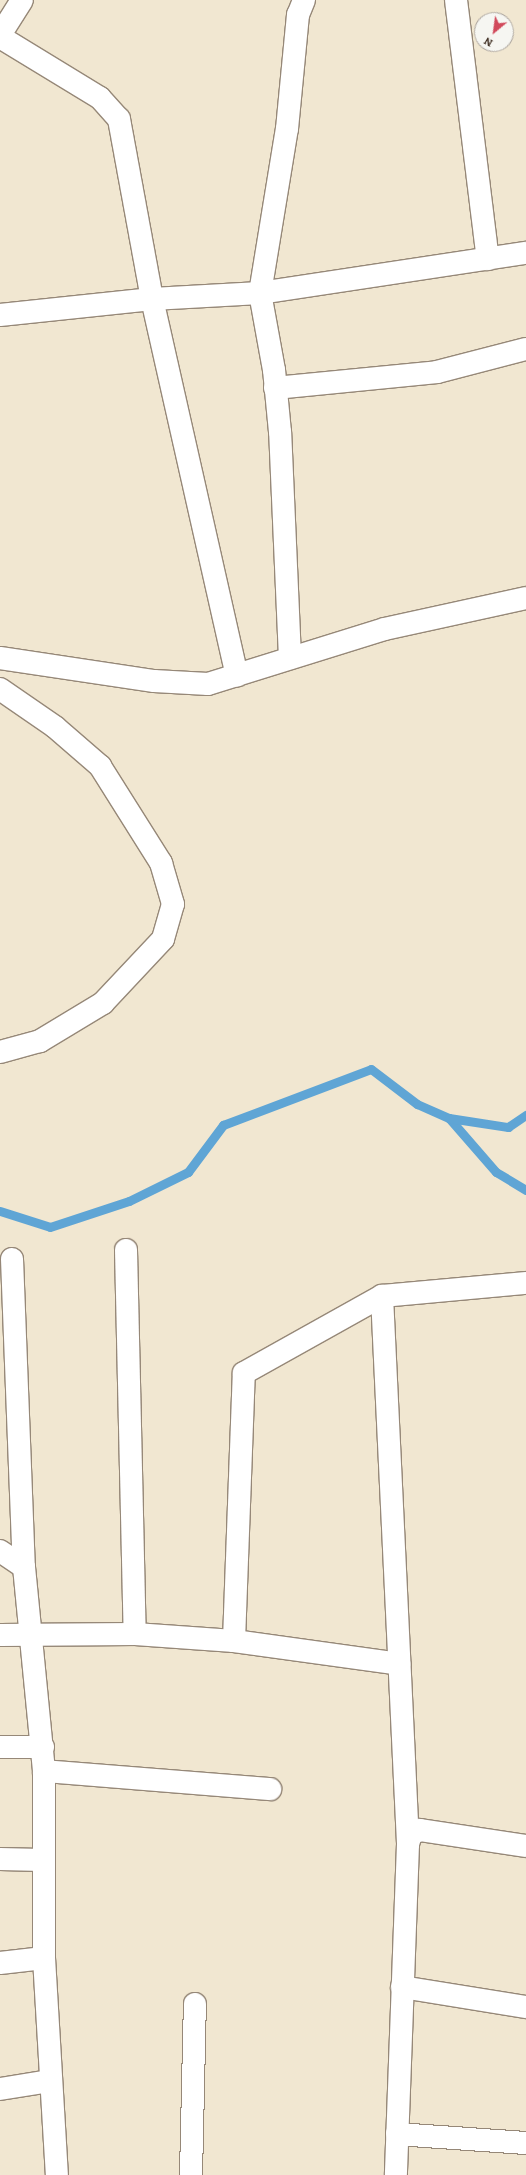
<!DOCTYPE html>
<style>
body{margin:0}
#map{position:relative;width:526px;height:2175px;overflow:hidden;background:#f1e7d1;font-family:Alegreya,serif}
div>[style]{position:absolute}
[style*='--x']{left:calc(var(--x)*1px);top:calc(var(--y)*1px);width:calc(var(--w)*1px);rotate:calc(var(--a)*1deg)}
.stream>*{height:9px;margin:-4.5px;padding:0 4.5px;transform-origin:4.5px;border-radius:4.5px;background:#5fa5d5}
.roads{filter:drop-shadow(1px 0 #968878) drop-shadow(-1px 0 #968878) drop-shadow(0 1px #968878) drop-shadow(0 -1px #968878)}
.minor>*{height:22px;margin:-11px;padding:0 11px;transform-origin:11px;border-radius:11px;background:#fff}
.tertiary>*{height:22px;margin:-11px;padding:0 11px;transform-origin:11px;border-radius:11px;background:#fff}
span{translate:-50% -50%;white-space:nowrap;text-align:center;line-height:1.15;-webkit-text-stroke:3px #f6f6f2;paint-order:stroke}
.north{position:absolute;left:474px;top:12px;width:40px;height:40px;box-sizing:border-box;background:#f6f6f2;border:1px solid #aba49d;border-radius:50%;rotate:209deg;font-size:11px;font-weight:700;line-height:16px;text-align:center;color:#3b2a1e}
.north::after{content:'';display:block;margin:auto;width:14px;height:18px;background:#d1495b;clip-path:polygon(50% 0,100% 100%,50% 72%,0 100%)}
</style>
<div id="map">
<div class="stream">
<div style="--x:449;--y:1118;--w:72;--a:49"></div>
<div style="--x:496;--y:1172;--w:35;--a:31"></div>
<div style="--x:0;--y:1211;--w:52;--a:17.7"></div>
<div style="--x:50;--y:1227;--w:83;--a:-18.2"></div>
<div style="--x:129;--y:1201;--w:66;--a:-26.2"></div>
<div style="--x:188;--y:1172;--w:59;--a:-53.3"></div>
<div style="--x:223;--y:1125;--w:158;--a:-20.7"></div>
<div style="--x:371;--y:1069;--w:58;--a:37.3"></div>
<div style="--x:417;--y:1104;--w:35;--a:24"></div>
<div style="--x:449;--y:1118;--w:60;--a:8.7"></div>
<div style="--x:508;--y:1127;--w:22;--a:-34"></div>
</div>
<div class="roads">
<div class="minor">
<div style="--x:456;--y:0;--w:261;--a:83"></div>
<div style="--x:0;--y:37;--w:117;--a:31.4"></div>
<div style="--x:100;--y:98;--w:28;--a:48"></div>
<div style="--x:119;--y:119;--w:183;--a:79.6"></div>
<div style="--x:152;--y:299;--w:386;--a:77.3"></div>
<div style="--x:0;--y:315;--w:153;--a:-6"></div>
<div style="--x:152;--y:299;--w:108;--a:-3.2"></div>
<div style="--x:260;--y:293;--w:269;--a:-8.6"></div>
<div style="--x:275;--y:388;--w:163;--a:-5.6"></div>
<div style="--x:437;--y:372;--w:92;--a:-14.5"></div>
<div style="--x:0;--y:658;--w:156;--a:8.5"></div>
<div style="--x:154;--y:681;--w:54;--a:3.2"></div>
<div style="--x:208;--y:684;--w:185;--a:-17.3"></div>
<div style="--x:385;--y:629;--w:144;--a:-12.4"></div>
<div style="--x:290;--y:658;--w:226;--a:-92.5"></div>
<div style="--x:280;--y:432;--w:62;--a:-95.5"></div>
<div style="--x:274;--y:370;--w:78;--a:-100.3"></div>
<div style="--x:260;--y:293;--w:166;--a:-80.7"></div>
<div style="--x:287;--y:129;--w:115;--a:-84.5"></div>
<div style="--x:298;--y:15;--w:16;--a:-68"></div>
<div style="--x:0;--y:689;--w:67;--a:34.6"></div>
<div style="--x:55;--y:727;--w:60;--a:40.9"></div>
<div style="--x:100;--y:766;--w:115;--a:57.8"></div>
<div style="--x:161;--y:863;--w:43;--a:73.7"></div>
<div style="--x:173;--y:904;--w:36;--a:106"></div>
<div style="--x:163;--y:939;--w:88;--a:133.2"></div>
<div style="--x:103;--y:1003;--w:74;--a:148.9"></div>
<div style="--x:40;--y:1041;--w:41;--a:164.6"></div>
<div style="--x:126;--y:1250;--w:384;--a:88.7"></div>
<div style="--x:12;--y:1259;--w:308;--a:87.8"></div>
<div style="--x:24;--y:1567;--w:205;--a:84.4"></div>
<div style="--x:44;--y:1771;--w:187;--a:90"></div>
<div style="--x:44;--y:1958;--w:217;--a:86.6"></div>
<div style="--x:382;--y:1296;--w:549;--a:87.28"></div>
<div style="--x:408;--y:1844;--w:331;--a:92.1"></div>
<div style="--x:0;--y:1551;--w:29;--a:34"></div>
<div style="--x:0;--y:1635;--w:135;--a:-0.4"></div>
<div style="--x:135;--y:1634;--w:99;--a:4"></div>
<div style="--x:234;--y:1641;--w:167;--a:7.9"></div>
<div style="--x:234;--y:1641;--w:268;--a:-87.9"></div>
<div style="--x:244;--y:1373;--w:158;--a:-29.2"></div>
<div style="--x:382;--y:1296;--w:145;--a:-5.2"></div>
<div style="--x:0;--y:1747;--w:43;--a:0"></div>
<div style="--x:44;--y:1771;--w:227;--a:4.6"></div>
<div style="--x:408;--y:1844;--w:10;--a:-73"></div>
<div style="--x:411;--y:1834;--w:10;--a:-24"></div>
<div style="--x:420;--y:1830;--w:107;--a:8.6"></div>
<div style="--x:0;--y:1859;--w:42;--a:1.4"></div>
<div style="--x:0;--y:1963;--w:44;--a:-6.5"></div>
<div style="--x:402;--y:1987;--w:126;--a:9.2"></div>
<div style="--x:0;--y:2089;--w:51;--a:-9.1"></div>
<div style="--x:397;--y:2134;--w:129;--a:4"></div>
<div style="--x:191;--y:2175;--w:171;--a:-88.7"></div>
</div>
<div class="tertiary">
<div style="--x:0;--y:35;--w:41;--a:-57.8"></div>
</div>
</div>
<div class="north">N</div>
</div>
